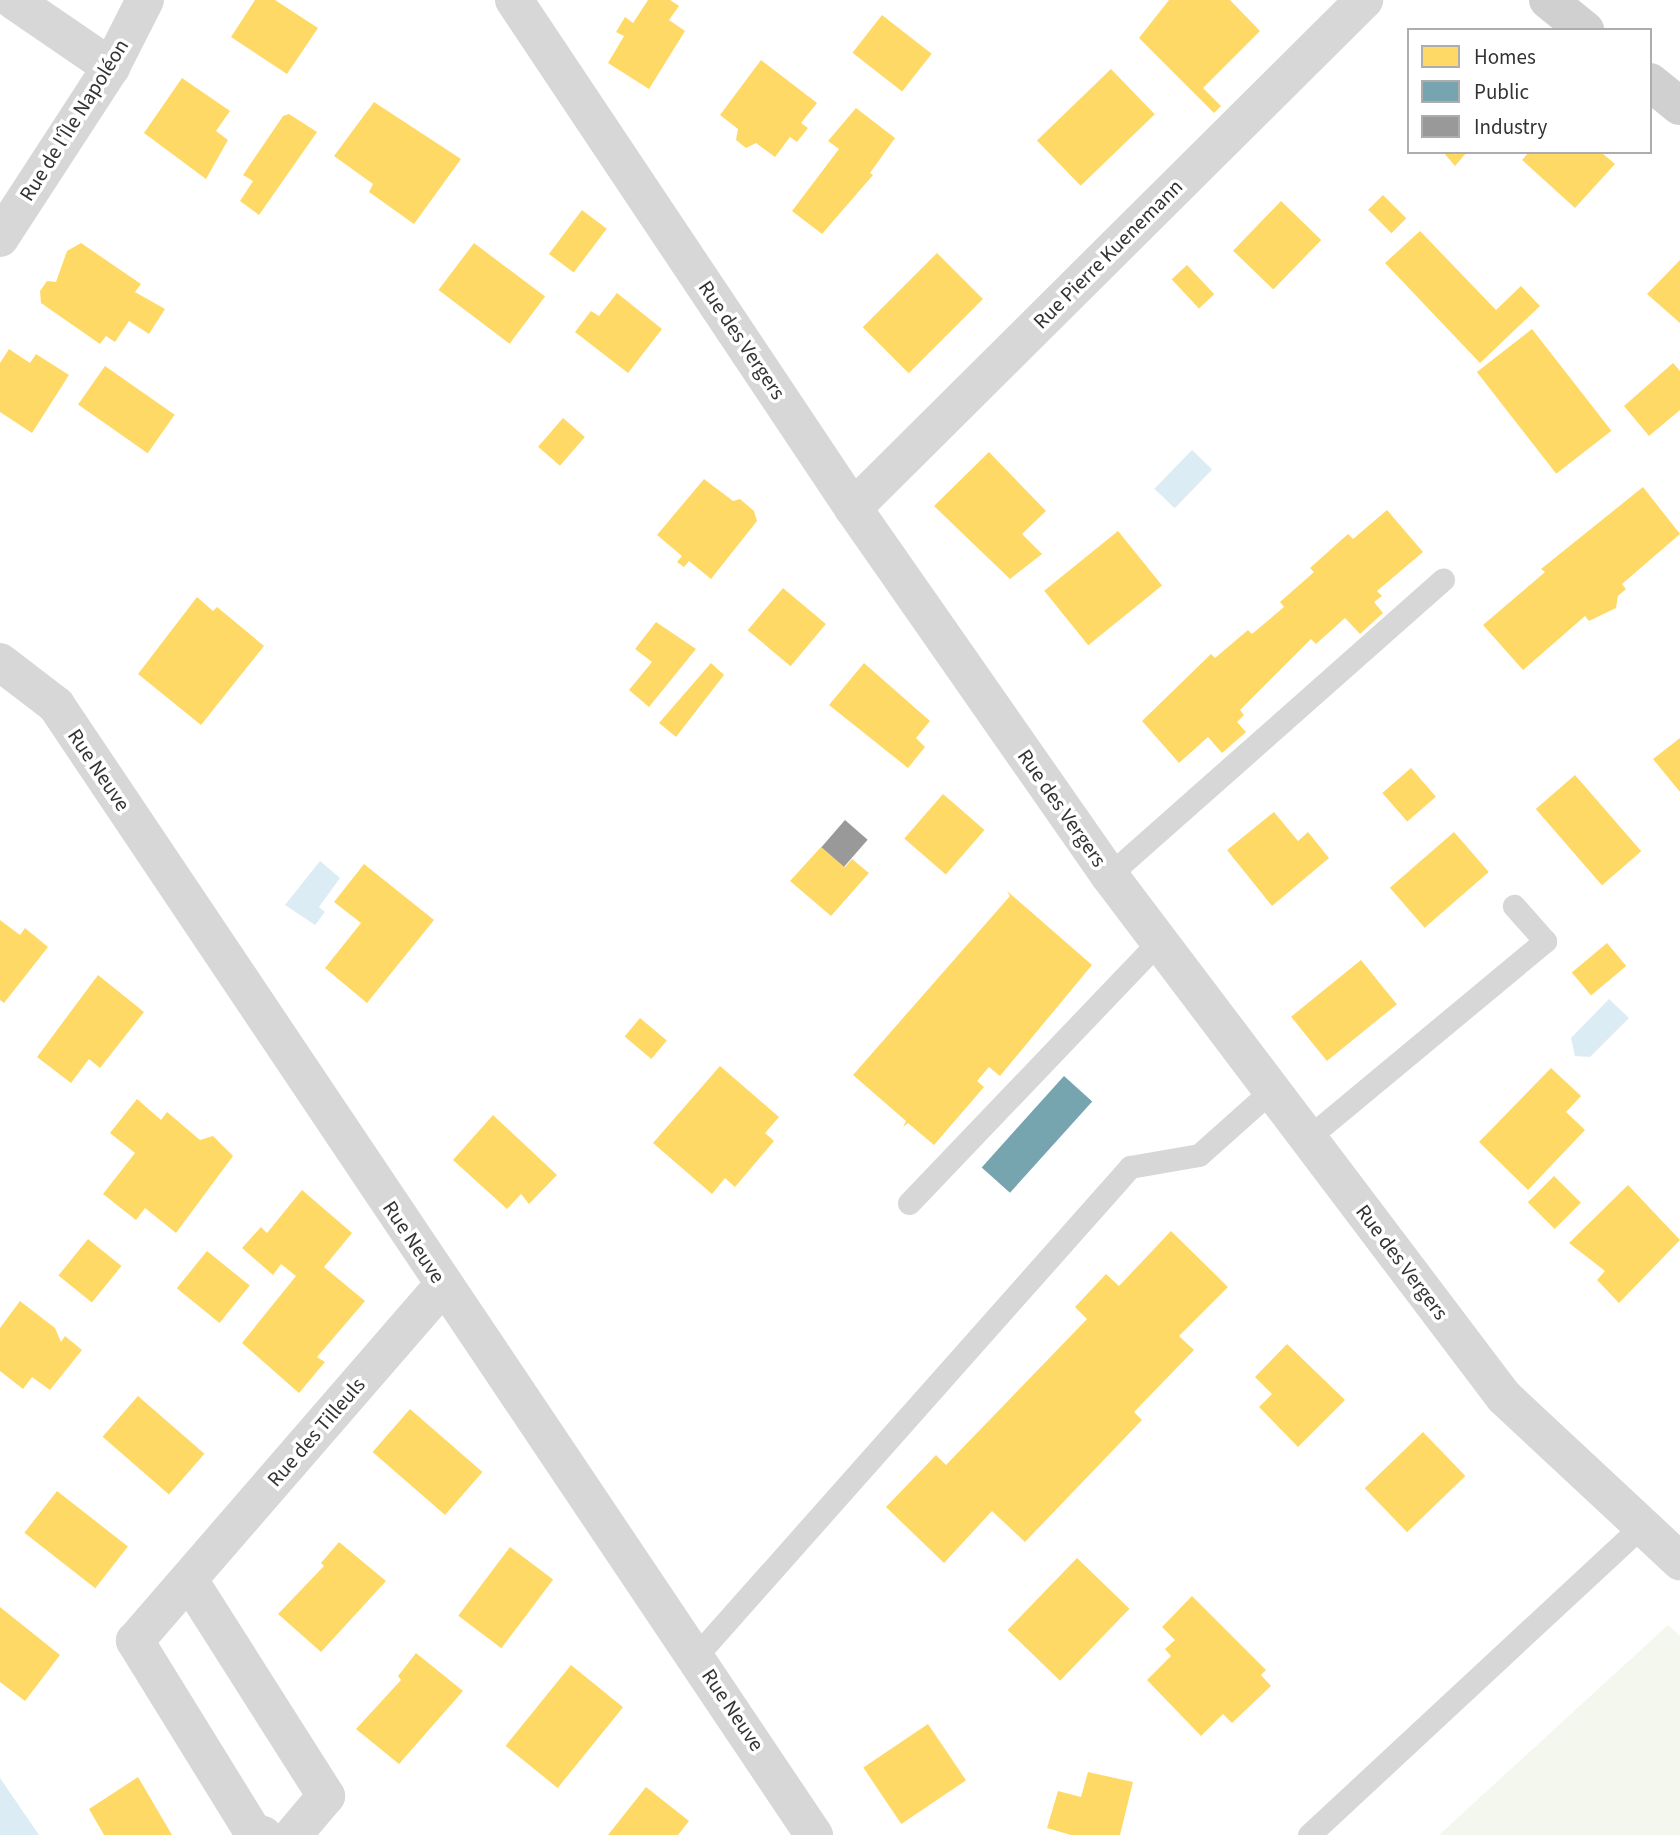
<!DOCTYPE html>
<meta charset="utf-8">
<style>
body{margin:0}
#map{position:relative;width:1680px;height:1835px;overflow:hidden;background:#fff;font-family:"Source Sans 3",sans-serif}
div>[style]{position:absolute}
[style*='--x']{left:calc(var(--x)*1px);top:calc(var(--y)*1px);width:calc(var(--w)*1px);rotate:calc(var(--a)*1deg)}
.green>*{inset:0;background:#f3f7ee}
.water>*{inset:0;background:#dbecf5;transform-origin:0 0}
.homes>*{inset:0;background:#ffd966;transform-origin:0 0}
.public>*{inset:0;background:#76a5af;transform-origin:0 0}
.industry>*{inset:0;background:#999;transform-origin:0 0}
.service>*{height:23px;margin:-11.5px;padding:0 11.5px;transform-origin:11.5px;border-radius:11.5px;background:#d7d7d7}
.minor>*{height:38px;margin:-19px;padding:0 19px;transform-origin:19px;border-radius:19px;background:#d7d7d7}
.secondary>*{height:38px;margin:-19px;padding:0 19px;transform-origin:19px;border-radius:19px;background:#d0d0d0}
span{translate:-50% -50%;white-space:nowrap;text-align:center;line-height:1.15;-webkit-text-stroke:7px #fff;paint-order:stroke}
.street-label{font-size:21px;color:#333}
.legend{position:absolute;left:1407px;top:28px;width:245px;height:126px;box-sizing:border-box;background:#fff;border:2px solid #adadad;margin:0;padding:9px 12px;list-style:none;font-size:21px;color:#333}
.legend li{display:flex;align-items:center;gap:14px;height:35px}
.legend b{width:35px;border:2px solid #adadad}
</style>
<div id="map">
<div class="green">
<div style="clip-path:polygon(1668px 1625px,1680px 1636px,1680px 1835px,1439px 1835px)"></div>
</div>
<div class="water">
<div style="left:1192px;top:450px;width:28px;height:54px;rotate:44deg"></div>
<div style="clip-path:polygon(320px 861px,340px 878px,319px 907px,325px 912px,315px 925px,285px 905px)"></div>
<div style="clip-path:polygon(1609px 999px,1629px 1018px,1590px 1057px,1575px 1056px,1571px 1038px)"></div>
<div style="clip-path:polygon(0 1778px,39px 1835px,0 1835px)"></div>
</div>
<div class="homes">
<div style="clip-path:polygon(255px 0,275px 0,318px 28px,287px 74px,231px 37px)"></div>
<div style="clip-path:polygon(648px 0,670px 0,679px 6px,669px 20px,685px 31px,649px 89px,608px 63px,624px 36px,616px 32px,625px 17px,633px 23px)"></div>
<div style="clip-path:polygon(1169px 0,1230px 0,1260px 31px,1203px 88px,1221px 106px,1214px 113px,1139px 38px)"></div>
<div style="left:882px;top:15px;width:63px;height:48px;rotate:38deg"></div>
<div style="clip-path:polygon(761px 60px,817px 103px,801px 123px,808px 128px,797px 142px,790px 137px,775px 157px,756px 143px,746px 148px,736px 140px,738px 129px,720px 115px)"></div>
<div style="left:1111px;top:69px;width:63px;height:103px;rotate:46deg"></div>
<div style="clip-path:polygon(182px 78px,230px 111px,216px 131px,228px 140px,206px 179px,144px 133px)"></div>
<div style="clip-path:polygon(374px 102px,461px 159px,414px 224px,369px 192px,373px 184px,334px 156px)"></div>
<div style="clip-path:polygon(856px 108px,895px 138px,870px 173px,873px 175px,822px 234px,792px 211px,839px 149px,828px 141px)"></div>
<div style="clip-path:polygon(289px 114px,317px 132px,259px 215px,240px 201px,253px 181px,243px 175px,283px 116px)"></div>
<div style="clip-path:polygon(1443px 152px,1467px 152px,1455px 166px)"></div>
<div style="clip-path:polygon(1529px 152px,1601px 152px,1615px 164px,1575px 208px,1522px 160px)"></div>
<div style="left:1383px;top:195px;width:33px;height:21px;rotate:45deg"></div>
<div style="left:1281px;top:201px;width:56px;height:69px;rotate:44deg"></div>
<div style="left:582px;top:210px;width:31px;height:55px;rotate:37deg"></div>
<div style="clip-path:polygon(1420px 231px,1496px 310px,1521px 286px,1540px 306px,1480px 363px,1385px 263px)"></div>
<div style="clip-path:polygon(81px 243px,141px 284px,135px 292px,165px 309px,149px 334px,129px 321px,115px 342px,106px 336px,100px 344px,41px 303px,40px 291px,47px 281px,56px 282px,67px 251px)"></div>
<div style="left:474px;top:243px;width:89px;height:59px;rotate:37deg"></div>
<div style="left:937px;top:253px;width:65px;height:105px;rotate:45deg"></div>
<div style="clip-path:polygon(1680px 260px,1680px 323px,1647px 294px)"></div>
<div style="left:1187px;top:265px;width:40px;height:21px;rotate:47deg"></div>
<div style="clip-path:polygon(617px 293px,662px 329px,628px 373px,575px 332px,591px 311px,599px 316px)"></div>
<div style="left:1532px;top:329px;width:129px;height:70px;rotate:52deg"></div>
<div style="clip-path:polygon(9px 349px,30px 363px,36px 354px,69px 375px,32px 433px,0 412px,0 363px)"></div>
<div style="clip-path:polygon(1673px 363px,1680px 371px,1680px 410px,1649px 436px,1624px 406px)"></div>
<div style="left:105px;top:366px;width:85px;height:47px;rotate:35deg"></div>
<div style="left:563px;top:418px;width:29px;height:38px;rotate:41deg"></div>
<div style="clip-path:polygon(989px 452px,1046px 511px,1022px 534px,1042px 554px,1010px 579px,934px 506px)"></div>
<div style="clip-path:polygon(704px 479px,733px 501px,740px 499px,754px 511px,757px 521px,711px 579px,689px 561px,684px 567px,677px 562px,682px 556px,657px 535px)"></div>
<div style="clip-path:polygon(1643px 487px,1680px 534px,1622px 584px,1626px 589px,1618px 596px,1616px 608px,1589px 621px,1585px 616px,1523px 670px,1483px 625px,1545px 572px,1541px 569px)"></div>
<div style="clip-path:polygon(1387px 510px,1423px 552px,1377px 591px,1382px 596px,1374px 602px,1383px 613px,1360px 634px,1345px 618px,1316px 644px,1311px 639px,1240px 710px,1244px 715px,1237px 722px,1246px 732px,1222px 753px,1208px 737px,1179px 763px,1142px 721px,1211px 654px,1215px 658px,1248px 630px,1252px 634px,1284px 607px,1280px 602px,1314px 572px,1310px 568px,1348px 534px,1353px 539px)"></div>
<div style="left:1118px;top:531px;width:70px;height:95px;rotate:51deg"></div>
<div style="left:783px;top:588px;width:56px;height:55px;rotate:40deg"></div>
<div style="clip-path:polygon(197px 597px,213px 611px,217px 607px,264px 646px,201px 725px,138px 674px)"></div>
<div style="clip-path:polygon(656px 622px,696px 649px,649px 707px,629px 690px,652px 662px,635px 649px)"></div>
<div style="clip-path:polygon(711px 663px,724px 675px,676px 737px,659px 723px)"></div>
<div style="clip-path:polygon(864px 663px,930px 721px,916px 738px,925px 747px,908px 768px,829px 705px)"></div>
<div style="clip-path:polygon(1680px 738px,1680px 792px,1653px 759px)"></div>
<div style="left:1411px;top:768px;width:38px;height:38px;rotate:49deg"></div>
<div style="left:1575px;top:775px;width:101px;height:52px;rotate:49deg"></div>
<div style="left:943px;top:794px;width:55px;height:59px;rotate:41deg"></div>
<div style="clip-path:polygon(1274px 812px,1298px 841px,1308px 832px,1329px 858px,1272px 906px,1227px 850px)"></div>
<div style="left:1454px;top:832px;width:53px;height:85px;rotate:49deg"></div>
<div style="clip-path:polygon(821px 847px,845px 867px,852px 859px,869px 873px,831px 916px,790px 881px)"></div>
<div style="clip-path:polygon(364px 864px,434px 920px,367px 1003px,325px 968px,361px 923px,334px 902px)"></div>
<div style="clip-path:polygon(1007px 891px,1092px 965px,1000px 1076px,989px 1067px,977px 1081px,984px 1087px,934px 1145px,908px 1123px,903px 1127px,906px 1121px,853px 1075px,1010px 896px)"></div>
<div style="clip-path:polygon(0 920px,20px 935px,25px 928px,48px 947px,4px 1003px,0 1000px)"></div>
<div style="left:1607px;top:943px;width:30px;height:46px;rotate:50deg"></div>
<div style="left:1361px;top:960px;width:57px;height:90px;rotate:51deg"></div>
<div style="clip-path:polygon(98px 975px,144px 1012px,100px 1068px,89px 1059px,71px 1083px,37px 1057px)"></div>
<div style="left:640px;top:1018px;width:35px;height:24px;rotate:40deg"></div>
<div style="clip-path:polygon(720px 1066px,779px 1117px,765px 1133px,774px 1141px,735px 1187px,725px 1178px,712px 1194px,653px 1143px)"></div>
<div style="clip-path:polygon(1551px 1068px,1581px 1096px,1566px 1112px,1585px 1130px,1528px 1190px,1479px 1142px)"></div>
<div style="clip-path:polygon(137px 1099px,161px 1120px,167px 1112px,200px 1140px,213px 1136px,233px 1156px,176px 1233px,145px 1208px,136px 1220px,103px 1194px,135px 1153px,110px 1133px)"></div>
<div style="clip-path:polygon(493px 1115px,557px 1175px,529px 1204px,521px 1194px,507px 1209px,453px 1160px)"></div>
<div style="left:1554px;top:1176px;width:38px;height:37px;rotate:45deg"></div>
<div style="clip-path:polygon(1628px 1185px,1680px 1240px,1619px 1303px,1597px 1280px,1605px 1271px,1569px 1243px)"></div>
<div style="clip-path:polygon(302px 1190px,352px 1233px,324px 1267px,365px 1301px,317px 1357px,325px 1362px,299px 1393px,242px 1343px,296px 1276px,281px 1264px,273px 1275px,242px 1248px,261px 1227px,267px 1233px)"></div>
<div style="clip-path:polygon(1171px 1231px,1228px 1287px,1179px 1336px,1194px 1350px,1134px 1412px,1142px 1420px,1025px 1542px,992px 1511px,944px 1563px,886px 1507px,936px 1455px,946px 1465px,1087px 1319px,1075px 1307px,1106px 1274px,1119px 1286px)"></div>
<div style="left:88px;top:1239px;width:43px;height:47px;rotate:39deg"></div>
<div style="left:207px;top:1251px;width:55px;height:48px;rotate:39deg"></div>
<div style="clip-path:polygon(20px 1301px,55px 1328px,61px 1342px,65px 1336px,82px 1350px,50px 1390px,32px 1377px,23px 1389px,0 1371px,0 1328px)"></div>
<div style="clip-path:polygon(1287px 1344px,1345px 1400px,1298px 1447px,1259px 1407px,1272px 1394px,1255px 1377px)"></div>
<div style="left:138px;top:1396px;width:88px;height:54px;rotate:41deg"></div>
<div style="left:410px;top:1409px;width:96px;height:57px;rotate:41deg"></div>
<div style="left:1423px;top:1432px;width:61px;height:81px;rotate:46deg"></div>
<div style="left:57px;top:1491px;width:90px;height:53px;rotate:38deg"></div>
<div style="clip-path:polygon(339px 1542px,386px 1581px,321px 1652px,278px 1614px,324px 1566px,321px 1563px)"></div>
<div style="left:510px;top:1547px;width:54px;height:86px;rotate:37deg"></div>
<div style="left:1077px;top:1558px;width:73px;height:100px;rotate:44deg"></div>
<div style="clip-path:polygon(1192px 1596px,1266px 1670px,1261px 1675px,1271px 1686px,1232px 1723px,1223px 1714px,1201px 1736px,1147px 1680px,1171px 1656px,1165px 1649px,1175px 1640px,1162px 1627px)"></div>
<div style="clip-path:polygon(0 1607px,60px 1655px,25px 1701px,0 1682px)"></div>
<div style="clip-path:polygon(416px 1653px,463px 1691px,399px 1764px,356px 1729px,401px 1680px,398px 1676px)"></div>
<div style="left:571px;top:1665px;width:67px;height:104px;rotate:39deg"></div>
<div style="left:928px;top:1724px;width:68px;height:78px;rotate:56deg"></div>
<div style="clip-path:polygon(1088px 1772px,1133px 1782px,1120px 1835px,1071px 1835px,1047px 1828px,1058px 1791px,1081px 1797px)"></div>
<div style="clip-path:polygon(138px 1777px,172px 1835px,104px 1835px,89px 1809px)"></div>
<div style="clip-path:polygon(646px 1787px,689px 1821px,678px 1835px,608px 1835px)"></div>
</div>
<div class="public">
<div style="left:1064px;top:1076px;width:38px;height:123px;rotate:42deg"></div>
</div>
<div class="industry">
<div style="left:845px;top:820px;width:30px;height:36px;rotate:41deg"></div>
</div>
<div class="service">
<div style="--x:1109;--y:875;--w:446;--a:-41.5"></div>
<div style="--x:1309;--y:1137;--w:307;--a:-39.7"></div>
<div style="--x:1545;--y:941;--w:47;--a:-131.5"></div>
<div style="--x:909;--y:1203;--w:365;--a:-46.3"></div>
<div style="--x:696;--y:1656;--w:654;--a:-48.41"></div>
<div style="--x:1130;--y:1167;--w:70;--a:-9.9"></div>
<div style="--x:1199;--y:1155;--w:99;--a:-41.7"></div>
<div style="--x:1309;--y:1835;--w:454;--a:-42.9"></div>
</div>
<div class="minor">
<div style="--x:13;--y:0;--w:119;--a:34.4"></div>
<div style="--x:514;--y:0;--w:611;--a:56.28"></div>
<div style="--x:853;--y:508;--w:447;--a:55.1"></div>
<div style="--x:1109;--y:875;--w:655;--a:52.89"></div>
<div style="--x:1504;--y:1397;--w:241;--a:43"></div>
<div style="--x:0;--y:238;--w:204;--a:-57"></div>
<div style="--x:111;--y:67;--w:75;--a:-63.1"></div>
<div style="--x:853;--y:508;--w:721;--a:-44.83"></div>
<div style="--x:0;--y:662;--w:71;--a:37.5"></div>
<div style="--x:56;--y:705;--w:1361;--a:56.15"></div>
<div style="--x:189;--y:1580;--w:256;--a:57.6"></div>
<div style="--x:326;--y:1796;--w:51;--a:130.2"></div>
<div style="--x:263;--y:1835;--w:10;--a:-163"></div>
<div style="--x:253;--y:1832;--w:225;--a:-121.7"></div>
<div style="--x:135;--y:1641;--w:471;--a:-49.1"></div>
</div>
<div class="secondary">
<div style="--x:1548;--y:0;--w:48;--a:39"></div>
<div style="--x:1650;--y:82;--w:38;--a:39"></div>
</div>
<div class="street-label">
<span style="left:74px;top:120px;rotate:-58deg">Rue de l'Île Napoléon</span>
<span style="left:1108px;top:254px;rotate:-45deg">Rue Pierre Kuenemann</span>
<span style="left:742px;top:340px;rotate:56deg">Rue des Vergers</span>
<span style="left:99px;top:770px;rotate:56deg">Rue Neuve</span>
<span style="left:1062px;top:808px;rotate:55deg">Rue des Vergers</span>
<span style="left:414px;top:1242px;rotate:56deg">Rue Neuve</span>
<span style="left:1402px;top:1262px;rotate:53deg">Rue des Vergers</span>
<span style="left:316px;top:1432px;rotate:-49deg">Rue des Tilleuls</span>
<span style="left:733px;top:1710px;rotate:56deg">Rue Neuve</span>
</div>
<ul class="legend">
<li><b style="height:19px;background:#ffd966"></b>Homes</li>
<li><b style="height:19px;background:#76a5af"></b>Public</li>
<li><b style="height:19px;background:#999"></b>Industry</li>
</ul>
</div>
